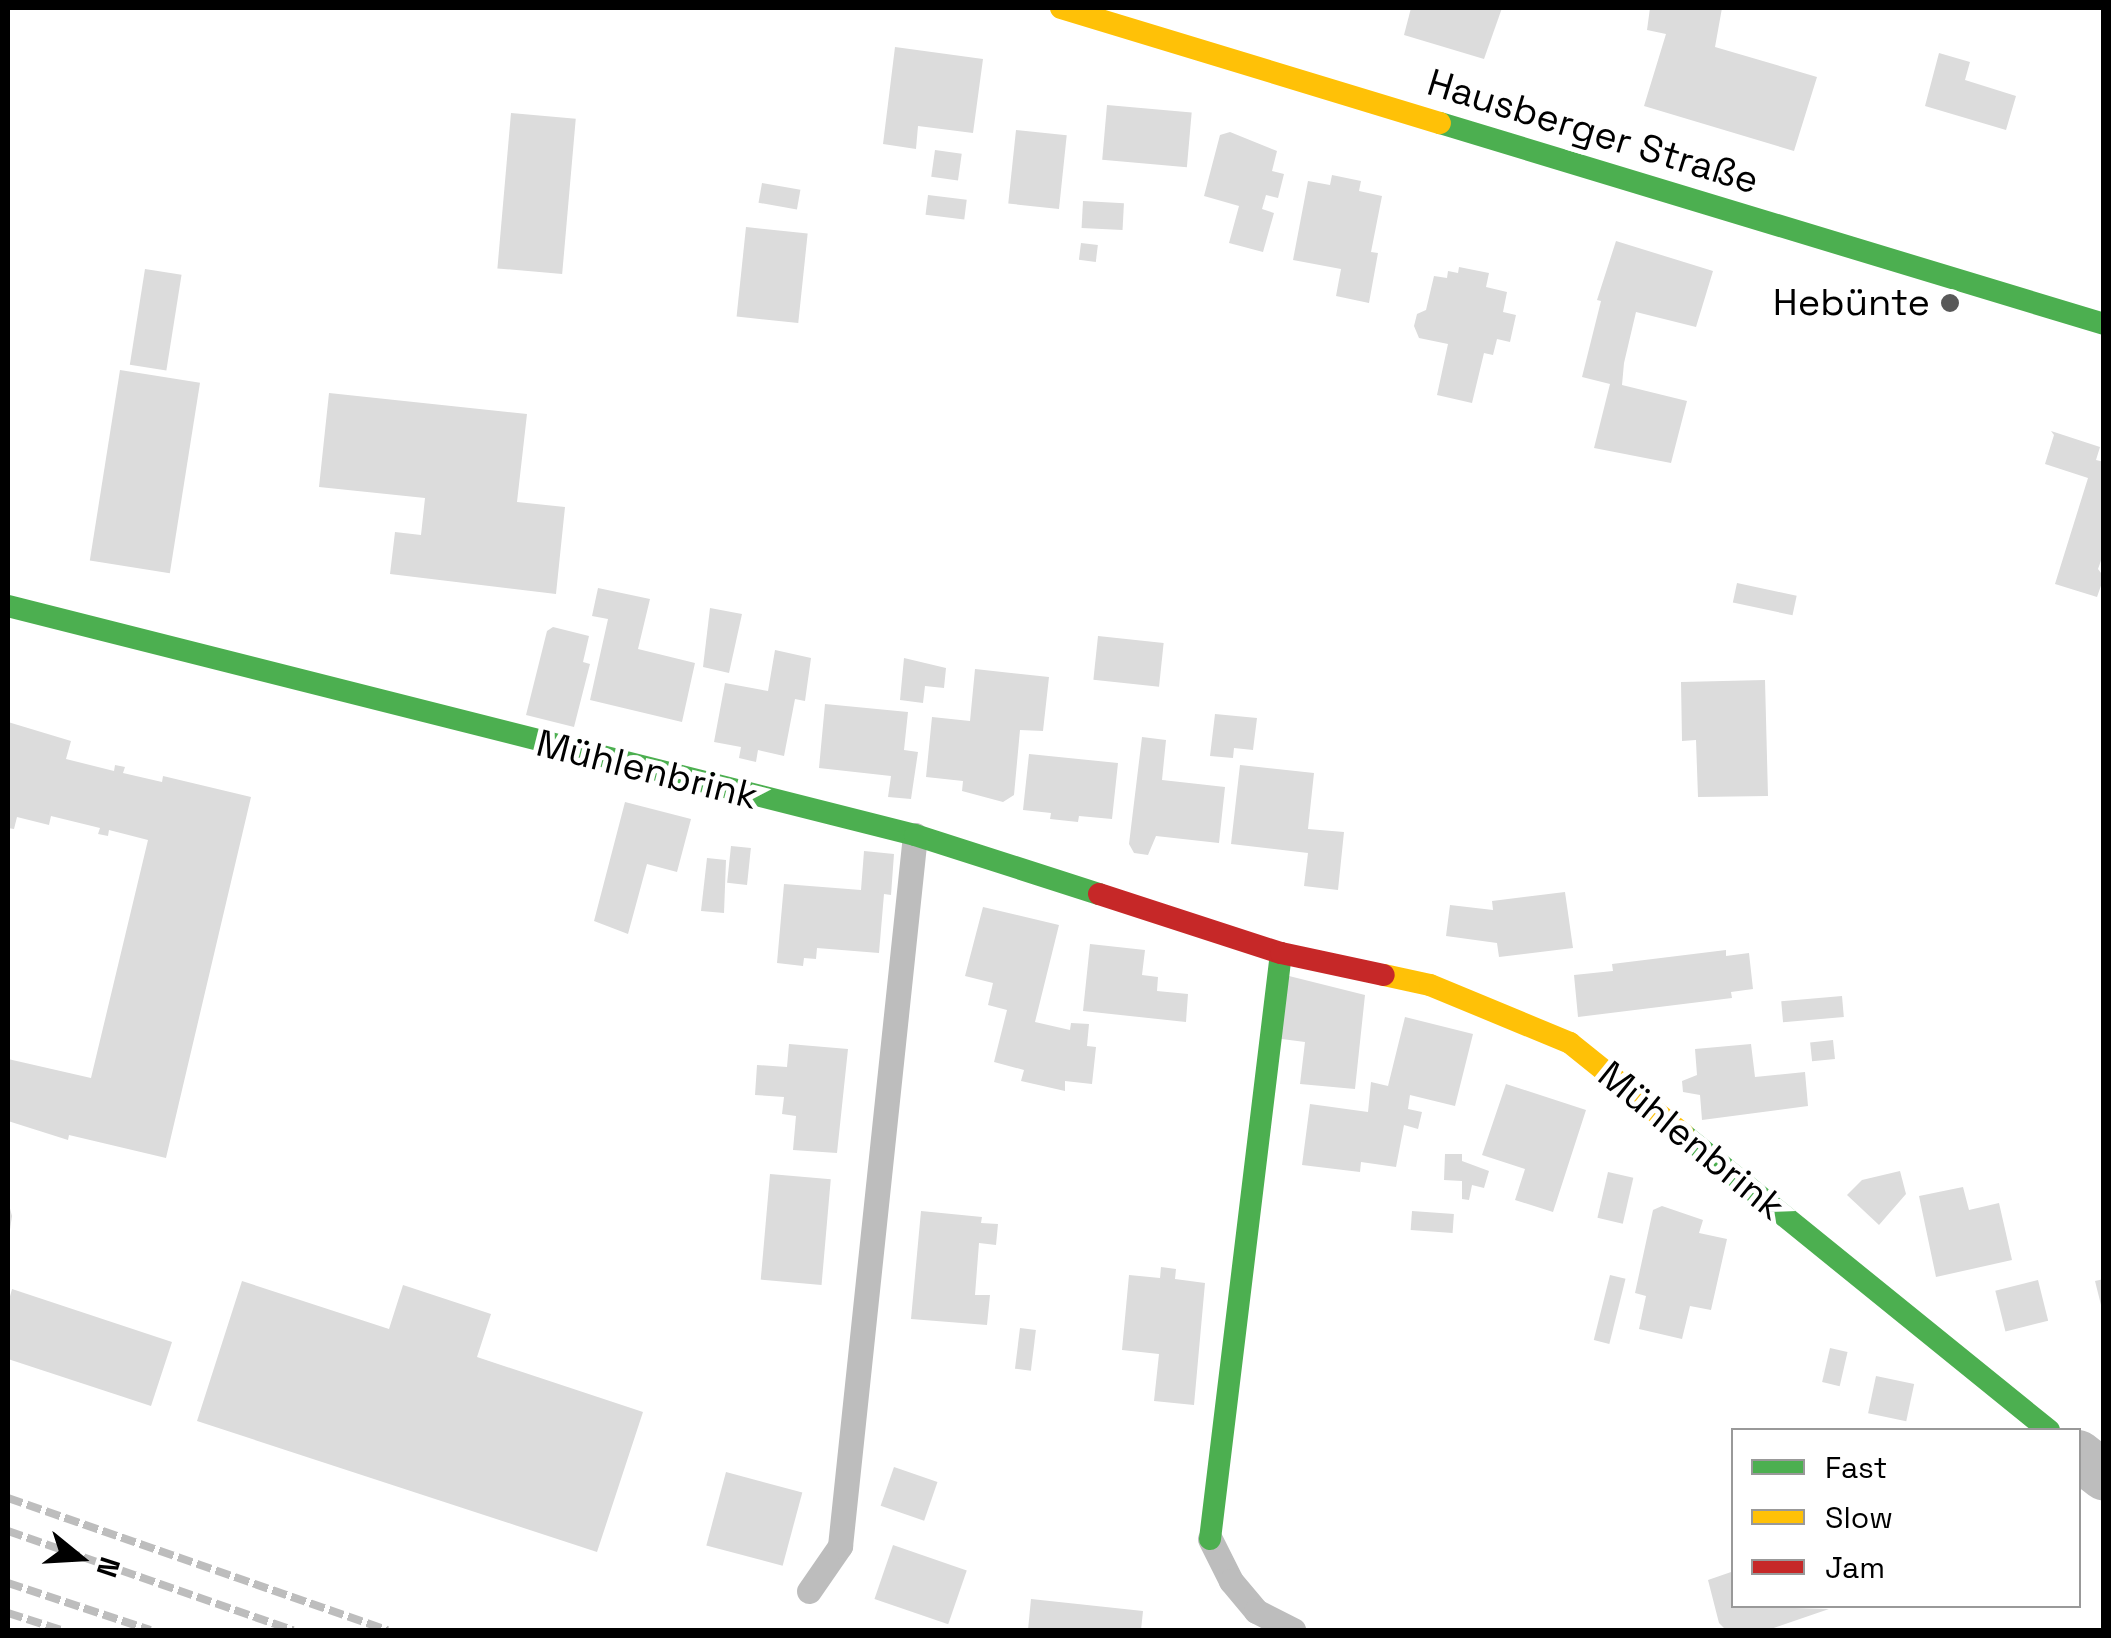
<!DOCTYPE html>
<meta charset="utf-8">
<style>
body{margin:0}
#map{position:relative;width:2111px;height:1638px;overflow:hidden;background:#fff;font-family:"Space Grotesk",sans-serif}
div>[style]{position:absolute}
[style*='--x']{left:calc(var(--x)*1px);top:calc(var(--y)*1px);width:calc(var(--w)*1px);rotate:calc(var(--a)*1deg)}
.building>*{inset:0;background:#dcdcdc;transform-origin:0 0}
.lane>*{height:25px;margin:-12.5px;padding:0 12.5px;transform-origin:12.5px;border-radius:12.5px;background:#bdbdbd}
.street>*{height:50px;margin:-25px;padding:0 25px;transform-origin:25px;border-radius:25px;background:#bdbdbd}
.fast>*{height:22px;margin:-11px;padding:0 11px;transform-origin:11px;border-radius:11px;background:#4caf50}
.slow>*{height:22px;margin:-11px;padding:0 11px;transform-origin:11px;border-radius:11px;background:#ffc107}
.jam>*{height:22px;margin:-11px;padding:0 11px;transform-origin:11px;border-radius:11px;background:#c62828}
.rail>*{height:8px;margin-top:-4px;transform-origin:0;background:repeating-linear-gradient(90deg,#bdbdbd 0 15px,transparent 0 20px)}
.dots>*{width:28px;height:28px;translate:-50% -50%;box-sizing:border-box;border:5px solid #fff;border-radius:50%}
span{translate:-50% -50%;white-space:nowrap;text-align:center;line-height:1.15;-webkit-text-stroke:10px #fff;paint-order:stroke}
.street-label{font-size:38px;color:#000}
.poi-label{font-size:38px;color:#000}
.right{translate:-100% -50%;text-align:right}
.frame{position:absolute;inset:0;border:10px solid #000;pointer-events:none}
.legend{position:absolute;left:1731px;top:1428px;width:350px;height:180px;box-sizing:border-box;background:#fff;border:2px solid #999;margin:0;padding:12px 18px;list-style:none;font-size:30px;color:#000}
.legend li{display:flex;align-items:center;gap:20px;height:50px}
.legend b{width:50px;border:2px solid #999}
.north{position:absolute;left:30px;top:1508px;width:100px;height:100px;-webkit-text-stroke:8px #fff;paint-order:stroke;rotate:108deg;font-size:28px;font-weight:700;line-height:40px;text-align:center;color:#000}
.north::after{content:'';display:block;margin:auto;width:35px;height:45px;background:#000;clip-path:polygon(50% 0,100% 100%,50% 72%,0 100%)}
</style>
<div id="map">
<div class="building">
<div style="clip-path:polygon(1411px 8px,1502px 8px,1484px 59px,1404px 35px)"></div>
<div style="clip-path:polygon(1650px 8px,1722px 8px,1715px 47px,1817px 77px,1794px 151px,1644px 106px,1666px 34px,1647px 30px)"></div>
<div style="clip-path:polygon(895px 47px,983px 59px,973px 133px,918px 126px,916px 149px,883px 144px)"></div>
<div style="clip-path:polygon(1939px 53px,1970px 62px,1965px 80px,2016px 96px,2006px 130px,1925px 106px)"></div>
<div style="left:1107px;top:105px;width:85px;height:55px;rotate:5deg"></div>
<div style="left:511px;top:113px;width:65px;height:156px;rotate:5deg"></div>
<div style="left:1016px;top:130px;width:51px;height:74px;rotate:6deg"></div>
<div style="clip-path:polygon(1230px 132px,1277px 151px,1272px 171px,1284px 174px,1278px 198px,1266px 195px,1262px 209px,1274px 213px,1263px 252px,1229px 243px,1239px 206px,1204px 196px,1220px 135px)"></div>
<div style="left:935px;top:150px;width:27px;height:27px;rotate:8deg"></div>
<div style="clip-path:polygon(1332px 175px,1361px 181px,1359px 191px,1382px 196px,1371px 252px,1378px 253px,1369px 303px,1336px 296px,1341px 269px,1293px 260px,1308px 181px,1330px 185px)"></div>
<div style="left:762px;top:183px;width:39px;height:20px;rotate:10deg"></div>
<div style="left:928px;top:195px;width:39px;height:20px;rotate:7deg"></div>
<div style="left:1083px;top:201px;width:41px;height:27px;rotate:3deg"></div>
<div style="left:746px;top:227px;width:62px;height:90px;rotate:6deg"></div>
<div style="clip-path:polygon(1616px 241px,1713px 271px,1696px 327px,1636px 312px,1624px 363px,1622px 385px,1687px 401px,1671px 463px,1594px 448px,1610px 384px,1582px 377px,1601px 301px,1597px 300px)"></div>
<div style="left:1081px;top:243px;width:17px;height:17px;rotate:7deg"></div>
<div style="clip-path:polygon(1459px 267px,1489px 273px,1486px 287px,1507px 292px,1503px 312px,1516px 315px,1510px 342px,1497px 339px,1493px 355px,1484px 353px,1472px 403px,1437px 395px,1448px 344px,1419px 338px,1414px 326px,1417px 314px,1426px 310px,1434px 276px,1447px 278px,1448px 271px,1458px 273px)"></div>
<div style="left:145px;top:269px;width:37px;height:97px;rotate:9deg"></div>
<div style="left:120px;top:370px;width:81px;height:193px;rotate:9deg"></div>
<div style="clip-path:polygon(329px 393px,527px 414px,517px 502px,565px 507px,556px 594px,390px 574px,395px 532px,421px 535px,425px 498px,319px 487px)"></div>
<div style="clip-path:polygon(2051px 431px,2100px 447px,2096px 460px,2104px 462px,2104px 552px,2098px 569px,2104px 577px,2097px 597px,2055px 584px,2088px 478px,2045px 464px,2054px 435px)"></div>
<div style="left:1737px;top:583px;width:61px;height:20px;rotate:12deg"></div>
<div style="clip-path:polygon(598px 588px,650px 599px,638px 649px,695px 663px,682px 722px,590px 700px,608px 619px,592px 616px)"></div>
<div style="clip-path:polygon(710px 608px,742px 614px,729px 673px,703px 667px)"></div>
<div style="clip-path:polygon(553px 627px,589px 636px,583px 662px,590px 664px,574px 727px,526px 715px,547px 631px)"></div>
<div style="left:1098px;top:636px;width:66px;height:44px;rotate:6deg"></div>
<div style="clip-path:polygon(775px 650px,811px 658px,805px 701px,795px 699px,784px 756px,758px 750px,756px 762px,739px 758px,741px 747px,714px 742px,725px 683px,768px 691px)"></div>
<div style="clip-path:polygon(904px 658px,946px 668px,944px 688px,925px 686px,923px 703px,900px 700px)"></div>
<div style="clip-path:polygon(975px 669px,1049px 677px,1043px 731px,1020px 730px,1014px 795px,1003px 802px,962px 791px,963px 781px,926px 777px,932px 717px,970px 721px)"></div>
<div style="clip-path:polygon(1765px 680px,1768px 796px,1698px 797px,1696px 740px,1682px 741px,1681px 682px)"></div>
<div style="clip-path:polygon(825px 704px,908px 712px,904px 750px,918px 752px,911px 799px,888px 797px,891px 776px,819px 768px)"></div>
<div style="clip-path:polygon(1215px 714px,1257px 718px,1253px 750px,1234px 748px,1233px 758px,1210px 756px)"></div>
<div style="clip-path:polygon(8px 722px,71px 741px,66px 759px,114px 771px,115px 765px,125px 767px,123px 773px,162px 782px,163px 776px,251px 797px,166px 1158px,69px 1135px,68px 1140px,8px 1121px,8px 1059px,91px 1078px,148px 840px,109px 830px,108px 836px,98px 834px,100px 828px,51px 816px,49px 825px,17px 817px,14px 829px,8px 828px)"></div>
<div style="clip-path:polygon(1142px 737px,1166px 740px,1162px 780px,1225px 787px,1219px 843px,1156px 836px,1148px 855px,1134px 853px,1129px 844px)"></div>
<div style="clip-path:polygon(1029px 754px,1118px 763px,1112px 819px,1079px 816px,1078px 822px,1050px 819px,1051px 813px,1023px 810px)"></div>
<div style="clip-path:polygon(1240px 765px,1314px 773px,1308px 829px,1344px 832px,1338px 890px,1304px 886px,1308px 853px,1231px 844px)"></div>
<div style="clip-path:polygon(625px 802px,691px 819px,677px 872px,647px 864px,628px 934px,594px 921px)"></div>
<div style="left:731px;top:846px;width:20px;height:37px;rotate:6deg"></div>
<div style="clip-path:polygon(864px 851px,894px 854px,891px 895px,884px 894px,879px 953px,817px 948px,816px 959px,804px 958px,803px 966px,777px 963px,784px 884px,861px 890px)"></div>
<div style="clip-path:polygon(707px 858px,726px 860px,724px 913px,701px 911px)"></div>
<div style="clip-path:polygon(1565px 892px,1573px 948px,1499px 957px,1497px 943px,1446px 936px,1450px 905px,1493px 910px,1492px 901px)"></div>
<div style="clip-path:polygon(983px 907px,1059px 925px,1035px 1022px,1070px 1030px,1071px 1023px,1089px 1024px,1087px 1046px,1096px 1047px,1092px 1084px,1065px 1081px,1065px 1091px,1021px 1081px,1024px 1070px,994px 1062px,1007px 1010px,988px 1005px,993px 983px,965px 976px)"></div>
<div style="clip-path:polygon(1090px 944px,1145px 950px,1142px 975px,1158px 977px,1157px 991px,1188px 994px,1186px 1022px,1083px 1011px)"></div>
<div style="clip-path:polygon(1726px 950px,1726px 956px,1749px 953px,1753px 989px,1731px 992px,1732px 998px,1578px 1017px,1574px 975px,1613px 971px,1612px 964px)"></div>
<div style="clip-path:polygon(1281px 974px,1365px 995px,1355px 1089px,1300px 1084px,1305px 1042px,1274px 1038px)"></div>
<div style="left:1842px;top:996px;width:21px;height:61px;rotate:85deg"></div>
<div style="clip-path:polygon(1405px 1017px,1473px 1034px,1455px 1106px,1410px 1095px,1408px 1109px,1422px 1112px,1418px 1129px,1404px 1125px,1396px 1167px,1361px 1162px,1360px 1172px,1302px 1165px,1310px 1104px,1368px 1112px,1371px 1082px,1388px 1086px)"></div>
<div style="left:1833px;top:1040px;width:19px;height:23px;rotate:84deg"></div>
<div style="clip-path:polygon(789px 1044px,848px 1049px,837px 1153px,793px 1150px,796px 1116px,782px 1114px,784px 1097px,755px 1095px,757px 1065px,787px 1067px)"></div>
<div style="clip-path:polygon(1751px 1044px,1755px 1077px,1805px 1072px,1808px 1106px,1702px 1120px,1700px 1095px,1683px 1092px,1682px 1081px,1697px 1075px,1695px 1049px)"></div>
<div style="clip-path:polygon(1506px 1084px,1586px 1110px,1553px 1212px,1515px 1200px,1525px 1169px,1482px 1155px)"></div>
<div style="clip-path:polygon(1445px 1154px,1462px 1154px,1462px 1161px,1489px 1171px,1484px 1188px,1472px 1185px,1469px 1200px,1462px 1199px,1462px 1181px,1444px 1180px)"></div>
<div style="clip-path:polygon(1900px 1171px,1906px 1194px,1879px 1225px,1847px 1195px,1862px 1180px)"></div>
<div style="left:1608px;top:1172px;width:26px;height:47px;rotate:13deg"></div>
<div style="left:770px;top:1174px;width:61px;height:106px;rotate:5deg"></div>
<div style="clip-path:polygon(1963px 1187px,1969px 1210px,1999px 1203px,2012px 1260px,1936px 1277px,1919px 1196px)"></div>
<div style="clip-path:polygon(8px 1201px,12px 1216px,8px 1243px)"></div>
<div style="clip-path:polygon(1662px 1206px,1703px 1220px,1699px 1233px,1727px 1239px,1711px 1310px,1690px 1306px,1682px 1339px,1639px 1329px,1646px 1296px,1635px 1293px,1653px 1210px)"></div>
<div style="clip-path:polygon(921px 1211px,982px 1217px,981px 1223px,998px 1224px,996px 1245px,979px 1243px,975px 1295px,990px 1295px,987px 1325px,911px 1319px)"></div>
<div style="left:1412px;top:1211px;width:42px;height:19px;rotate:4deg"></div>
<div style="clip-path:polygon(1161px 1267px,1176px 1269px,1175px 1279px,1205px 1283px,1194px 1405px,1154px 1401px,1159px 1354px,1122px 1350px,1129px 1275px,1160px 1278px)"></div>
<div style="left:1610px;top:1275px;width:16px;height:67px;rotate:14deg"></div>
<div style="clip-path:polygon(2104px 1279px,2104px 1309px,2102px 1309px,2095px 1281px)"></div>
<div style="left:2038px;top:1280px;width:42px;height:44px;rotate:76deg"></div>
<div style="clip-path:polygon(242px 1281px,389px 1329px,403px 1285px,491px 1314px,477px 1357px,643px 1412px,597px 1552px,197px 1421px)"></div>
<div style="clip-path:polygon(12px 1289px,172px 1342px,151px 1406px,8px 1359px,8px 1304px)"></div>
<div style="left:1020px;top:1328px;width:16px;height:41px;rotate:7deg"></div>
<div style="left:1830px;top:1348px;width:18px;height:35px;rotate:13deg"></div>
<div style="left:1876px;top:1376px;width:39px;height:38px;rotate:12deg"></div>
<div style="left:894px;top:1467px;width:46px;height:41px;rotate:19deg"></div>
<div style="left:726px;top:1472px;width:79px;height:76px;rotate:15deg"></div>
<div style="left:893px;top:1545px;width:78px;height:57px;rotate:19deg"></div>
<div style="clip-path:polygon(1734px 1571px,1734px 1606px,1829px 1609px,1768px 1630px,1726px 1630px,1719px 1623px,1708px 1580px)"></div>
<div style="clip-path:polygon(1031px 1599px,1143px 1611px,1141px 1630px,1028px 1630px)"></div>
</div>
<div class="lane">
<div style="--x:1210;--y:1539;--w:47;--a:63.4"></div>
<div style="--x:1231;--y:1581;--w:39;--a:50"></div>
<div style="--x:1256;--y:1611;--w:42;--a:27.2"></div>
<div style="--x:809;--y:1591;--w:55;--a:-55.4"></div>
<div style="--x:840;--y:1546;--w:715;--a:-83.98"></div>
</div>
<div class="street">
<div style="--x:2078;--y:1455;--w:33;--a:38"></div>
</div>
<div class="fast">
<div style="--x:1440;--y:123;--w:694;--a:16.84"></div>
<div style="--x:8;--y:606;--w:935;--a:14.17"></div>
<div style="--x:915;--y:835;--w:193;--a:17.8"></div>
<div style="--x:1683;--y:1134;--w:471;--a:39"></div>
<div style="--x:1210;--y:1539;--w:590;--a:-83.09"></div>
</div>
<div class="slow">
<div style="--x:1061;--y:8;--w:396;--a:16.9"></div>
<div style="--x:1384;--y:975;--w:47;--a:12.3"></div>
<div style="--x:1430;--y:985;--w:152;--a:22.5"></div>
<div style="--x:1570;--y:1043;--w:145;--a:38.8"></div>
</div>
<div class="jam">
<div style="--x:1099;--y:894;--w:191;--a:18"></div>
<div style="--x:1281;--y:953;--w:105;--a:12.1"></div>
</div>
<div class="rail">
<div style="--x:8;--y:1498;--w:402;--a:19.2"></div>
<div style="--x:8;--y:1531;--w:302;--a:19.2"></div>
<div style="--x:8;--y:1583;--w:150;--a:18.3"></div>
<div style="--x:8;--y:1613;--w:56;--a:17.8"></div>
</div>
<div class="dots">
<div style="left:1950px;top:303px;background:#595959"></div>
</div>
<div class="street-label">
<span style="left:1593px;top:132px;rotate:17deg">Hausberger Straße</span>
<span style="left:647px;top:770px;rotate:14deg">Mühlenbrink</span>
<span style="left:1691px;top:1141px;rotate:39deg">Mühlenbrink</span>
</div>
<div class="poi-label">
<span class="right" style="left:1930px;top:303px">Hebünte</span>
</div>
<div class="frame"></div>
<ul class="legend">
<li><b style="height:12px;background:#4caf50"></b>Fast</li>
<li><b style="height:12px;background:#ffc107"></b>Slow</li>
<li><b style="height:12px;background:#c62828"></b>Jam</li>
</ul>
<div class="north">N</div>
</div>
